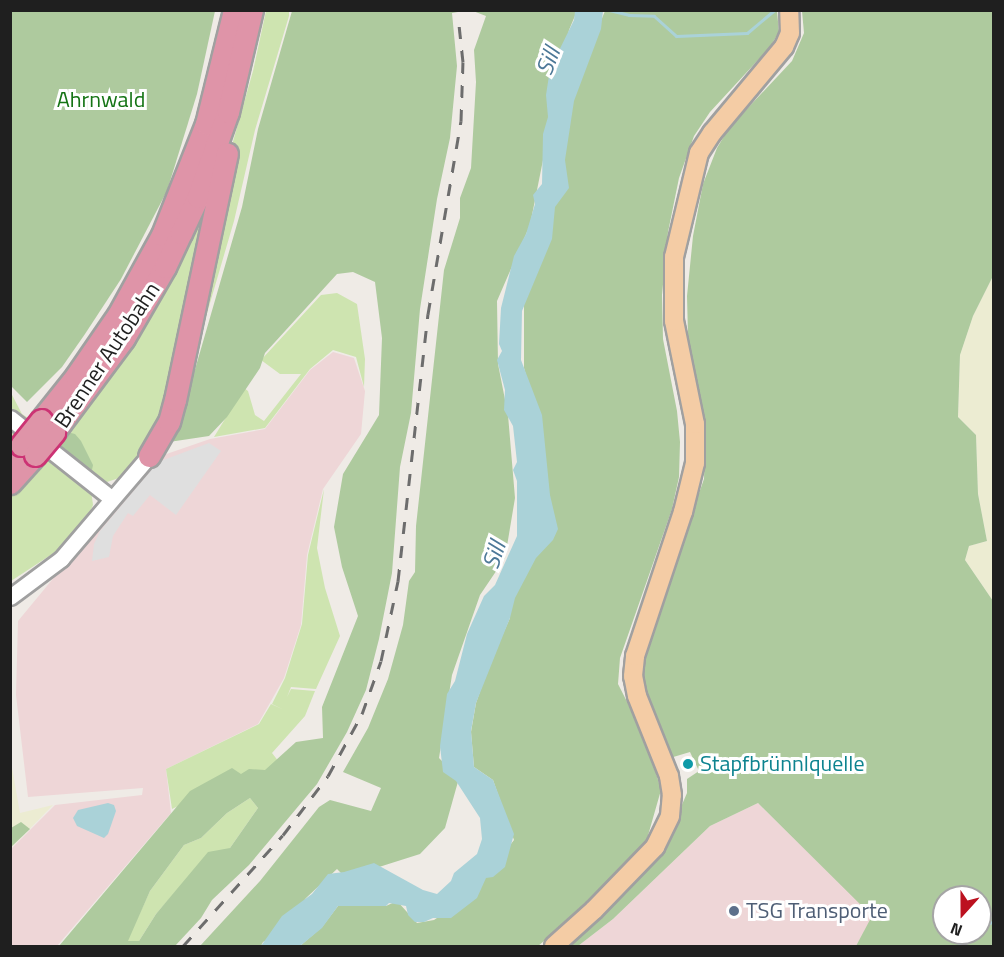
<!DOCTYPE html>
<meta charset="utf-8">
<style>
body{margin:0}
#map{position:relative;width:1004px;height:957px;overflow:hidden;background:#efebe6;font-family:"Titillium Web",sans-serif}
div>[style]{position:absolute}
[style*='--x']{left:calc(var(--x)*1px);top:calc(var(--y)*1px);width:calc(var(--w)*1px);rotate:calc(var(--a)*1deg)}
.commercial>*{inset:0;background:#eed6d7}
.farmland>*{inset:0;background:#ececd2}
.grass>*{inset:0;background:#cee4b0}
.forest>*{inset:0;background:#aeca9e}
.parking>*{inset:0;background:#dfdfdf}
.water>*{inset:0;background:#aad2d8}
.stream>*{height:3px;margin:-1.5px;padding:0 1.5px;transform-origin:1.5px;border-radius:1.5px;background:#aad2d8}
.roads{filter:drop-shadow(2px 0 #a0a0a0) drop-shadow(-2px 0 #a0a0a0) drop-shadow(0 2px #a0a0a0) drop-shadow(0 -2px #a0a0a0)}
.minor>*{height:15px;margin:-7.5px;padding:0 7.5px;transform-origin:7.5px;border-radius:7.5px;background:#fff}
.major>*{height:18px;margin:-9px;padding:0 9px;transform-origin:9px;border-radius:9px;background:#f4cca5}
.highway>*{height:21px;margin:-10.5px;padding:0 10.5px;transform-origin:10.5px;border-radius:10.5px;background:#df94a8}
.rail>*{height:3px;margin-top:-1.5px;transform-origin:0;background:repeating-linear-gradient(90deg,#6d6d6d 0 12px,transparent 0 24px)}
.bridges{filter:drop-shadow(2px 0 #cc3374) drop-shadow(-2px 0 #cc3374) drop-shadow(0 2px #cc3374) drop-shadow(0 -2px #cc3374)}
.highway-bridge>*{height:21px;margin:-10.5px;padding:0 10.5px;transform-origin:10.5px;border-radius:10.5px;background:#df94a8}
.dots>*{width:16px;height:16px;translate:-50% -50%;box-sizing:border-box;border:3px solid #fff;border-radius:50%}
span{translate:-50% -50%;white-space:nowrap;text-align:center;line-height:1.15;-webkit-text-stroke:6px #fff;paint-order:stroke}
.park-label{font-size:22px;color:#157415}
.street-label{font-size:22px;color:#1f1f1f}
.culture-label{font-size:22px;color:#0d838f}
.left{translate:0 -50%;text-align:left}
.service-label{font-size:22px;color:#4e5e75}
.water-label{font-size:24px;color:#4c7897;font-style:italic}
.frame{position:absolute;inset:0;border:12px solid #1f1f1f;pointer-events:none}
.north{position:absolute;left:932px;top:885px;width:60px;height:60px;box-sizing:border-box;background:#fff;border:2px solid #a5a5a5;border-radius:50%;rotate:201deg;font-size:16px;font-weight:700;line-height:24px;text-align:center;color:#1f1f1f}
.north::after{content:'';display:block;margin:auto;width:21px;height:27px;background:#bc111f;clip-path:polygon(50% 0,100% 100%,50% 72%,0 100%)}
</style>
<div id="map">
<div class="commercial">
<div style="clip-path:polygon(333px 352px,354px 358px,365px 391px,361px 434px,323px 489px,307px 555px,301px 625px,284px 678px,258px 724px,166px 769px,171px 813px,57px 946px,11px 946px,11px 849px,55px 805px,142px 795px,143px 788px,28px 797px,16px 695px,18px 621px,152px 459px,210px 439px,265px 429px,310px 370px)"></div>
<div style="clip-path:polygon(758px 803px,873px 916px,856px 946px,578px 946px,613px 919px,710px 826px)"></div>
</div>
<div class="farmland">
<div style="clip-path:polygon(993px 276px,993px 601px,965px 560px,969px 546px,987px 541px,978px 494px,976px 435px,958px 417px,960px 355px,973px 316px)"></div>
<div style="clip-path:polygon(10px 756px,20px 813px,53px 805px,11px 848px)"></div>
</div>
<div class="grass">
<div style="clip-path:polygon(266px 11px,289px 11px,289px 16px,255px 130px,234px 221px,174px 426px,146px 453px,139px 456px,119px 478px,107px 482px,96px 478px,54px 446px,232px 145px,253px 71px)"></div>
<div style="clip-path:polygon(337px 293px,357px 304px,365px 359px,364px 387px,356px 357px,333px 350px,310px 369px,265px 428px,214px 437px,244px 388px,248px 391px,255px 415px,264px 421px,301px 374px,280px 374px,261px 360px,321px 295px)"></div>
<div style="clip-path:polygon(10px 391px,22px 414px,28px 418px,11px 440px)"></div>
<div style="clip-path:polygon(49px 454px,91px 490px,93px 505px,88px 517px,66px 545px,11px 581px,11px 494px)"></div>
<div style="clip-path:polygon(324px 489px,317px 548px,325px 588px,340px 636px,316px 689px,291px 687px,287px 697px,291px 689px,315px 691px,305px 716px,272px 753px,279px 762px,249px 789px,213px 789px,172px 809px,166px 769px,259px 724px,271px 704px,282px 709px,272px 704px,285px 678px,302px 624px,308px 555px)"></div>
<div style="clip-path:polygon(250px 798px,258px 808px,230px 848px,177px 890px,156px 914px,139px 941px,127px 941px,150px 891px,184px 845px,201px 838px,227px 813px)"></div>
</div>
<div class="forest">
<div style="clip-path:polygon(11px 10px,215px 11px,197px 94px,167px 191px,121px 279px,85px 334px,62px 367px,27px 402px,10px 385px)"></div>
<div style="clip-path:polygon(evenodd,292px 11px,464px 11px,452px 13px,457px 66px,450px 138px,437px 199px,420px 309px,411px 413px,400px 467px,392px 573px,379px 639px,366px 690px,347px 732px,317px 784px,249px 865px,212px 900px,201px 918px,175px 946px,59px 946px,190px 791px,232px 768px,241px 774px,249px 769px,265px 770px,296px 742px,323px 738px,322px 707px,358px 616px,342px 567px,334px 527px,343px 474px,379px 415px,382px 338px,375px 282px,353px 272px,337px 274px,265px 353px,260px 368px,227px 417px,209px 436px,169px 442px,185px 404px,242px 207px,258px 129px,292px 11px,250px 798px,258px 808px,230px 848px,208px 852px,156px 914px,139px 941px,128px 941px,150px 891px,184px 845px,201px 838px,227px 813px,250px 798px)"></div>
<div style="clip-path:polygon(473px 11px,577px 11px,569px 30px,530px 225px,497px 301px,498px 364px,508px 415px,515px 498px,505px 558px,480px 595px,452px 675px,439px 758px,459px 778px,445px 828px,420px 854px,379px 867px,343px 875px,337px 869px,306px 898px,281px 933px,263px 942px,261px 946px,200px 946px,260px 881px,319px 807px,330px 800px,371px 811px,381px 788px,343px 772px,368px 728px,388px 679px,403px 625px,409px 581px,415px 572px,416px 526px,444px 270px,460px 218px,460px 198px,471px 168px,476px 82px,474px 50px,486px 16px)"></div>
<div style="clip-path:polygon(605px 11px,777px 11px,779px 32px,770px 47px,710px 112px,694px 136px,679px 178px,668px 232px,662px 295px,663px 339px,677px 411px,680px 442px,679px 477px,672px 509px,620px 658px,618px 684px,646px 739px,661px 790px,645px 846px,615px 873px,579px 912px,538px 946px,300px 946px,322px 927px,338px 906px,386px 906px,397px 901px,417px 923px,434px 920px,471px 895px,514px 840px,493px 780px,474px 767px,471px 732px,476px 703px,490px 663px,510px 618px,506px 604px,546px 507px,542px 433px,524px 368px,524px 294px,574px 86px)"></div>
<div style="clip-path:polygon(evenodd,802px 11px,993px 11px,993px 276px,973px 316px,960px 355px,958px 417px,976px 435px,978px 494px,987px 541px,969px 546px,965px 560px,993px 601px,993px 946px,856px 946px,872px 916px,758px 803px,710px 826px,613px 919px,578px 946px,561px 946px,669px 835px,687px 793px,687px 779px,699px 771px,690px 752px,670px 758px,642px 691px,640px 661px,704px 479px,705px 441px,688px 336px,687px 296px,693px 236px,703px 184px,717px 148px,729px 128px,792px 61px,804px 33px,802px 11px,944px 897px,980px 897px,980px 933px,944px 933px,944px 897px)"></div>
<div style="clip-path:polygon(67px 432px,75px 434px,81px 441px,93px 465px,92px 470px,80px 464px,58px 443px)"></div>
<div style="clip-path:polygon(21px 822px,30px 829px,11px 847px,11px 828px)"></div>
</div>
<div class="parking">
<div style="clip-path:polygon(209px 443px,221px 451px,176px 515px,150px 495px,133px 516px,128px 513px,113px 536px,109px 557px,92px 561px,94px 544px,100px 531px,158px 462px)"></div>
</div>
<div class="water">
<div style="clip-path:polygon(575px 11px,603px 11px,601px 29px,574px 101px,565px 160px,569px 188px,555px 207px,552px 239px,522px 311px,521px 360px,542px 415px,550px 495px,558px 529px,553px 540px,536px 558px,515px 598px,510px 618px,476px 703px,471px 731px,474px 767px,493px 780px,514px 834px,505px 867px,493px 877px,486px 878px,477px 898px,451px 918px,433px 918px,424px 922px,415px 922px,408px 915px,406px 906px,389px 903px,386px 906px,338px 906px,322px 928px,300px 946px,261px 946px,282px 916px,312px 894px,328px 874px,344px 872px,374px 863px,423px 890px,437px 894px,451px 881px,454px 873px,477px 854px,482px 839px,480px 818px,456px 781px,443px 772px,440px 746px,447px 694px,455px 681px,467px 634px,484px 596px,495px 585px,517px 536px,517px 481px,513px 470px,517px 462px,513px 426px,504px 410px,505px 390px,497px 360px,502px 351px,499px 344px,501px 308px,514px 256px,526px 234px,535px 204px,533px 195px,542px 184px,543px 134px,548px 117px,546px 95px,550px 69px,574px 20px)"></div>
<div style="clip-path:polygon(108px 803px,114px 805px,116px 811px,108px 834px,104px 838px,77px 826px,73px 818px,78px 810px)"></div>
</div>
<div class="stream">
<div style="--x:609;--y:10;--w:21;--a:14"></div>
<div style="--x:629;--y:15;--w:25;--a:2"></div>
<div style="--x:654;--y:16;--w:30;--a:42"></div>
<div style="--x:676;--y:36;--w:71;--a:-2.4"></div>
<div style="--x:747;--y:33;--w:35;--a:-40"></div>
<div style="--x:980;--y:928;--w:16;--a:-27"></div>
<div style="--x:958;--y:946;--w:21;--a:-37"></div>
</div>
<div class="roads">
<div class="minor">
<div style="--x:10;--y:418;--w:129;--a:38.4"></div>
<div style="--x:10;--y:597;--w:64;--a:-36.7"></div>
<div style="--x:61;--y:559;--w:135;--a:-49.5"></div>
</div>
<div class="major">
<div style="--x:554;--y:946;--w:54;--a:-42"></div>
<div style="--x:594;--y:910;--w:88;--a:-45.9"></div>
<div style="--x:655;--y:847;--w:34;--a:-64"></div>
<div style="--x:670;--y:816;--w:21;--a:-85"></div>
<div style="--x:672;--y:795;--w:19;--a:-99"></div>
<div style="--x:669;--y:776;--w:86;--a:-111.8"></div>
<div style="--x:637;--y:696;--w:20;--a:-101"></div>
<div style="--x:633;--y:676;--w:20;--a:-84"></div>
<div style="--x:635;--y:656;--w:152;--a:-71.6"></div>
<div style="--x:683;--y:512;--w:50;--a:-76.2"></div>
<div style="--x:695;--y:463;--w:39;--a:-90"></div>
<div style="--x:695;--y:424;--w:105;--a:-101.5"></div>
<div style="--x:674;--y:321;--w:64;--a:-90"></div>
<div style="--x:674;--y:257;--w:107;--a:-76.5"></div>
<div style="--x:699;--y:153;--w:24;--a:-57"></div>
<div style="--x:712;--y:133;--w:112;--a:-50.1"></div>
<div style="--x:784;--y:47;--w:15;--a:-67"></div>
<div style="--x:790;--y:33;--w:23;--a:-92"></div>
</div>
<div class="highway">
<div style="--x:41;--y:420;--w:56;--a:-51.5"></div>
<div style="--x:76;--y:376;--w:74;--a:-55.5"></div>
<div style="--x:118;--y:315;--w:91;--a:-61.2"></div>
<div style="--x:162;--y:235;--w:119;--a:-68.4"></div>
<div style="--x:206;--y:124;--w:117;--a:-76.2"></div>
<div style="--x:54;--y:432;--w:117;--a:-53.3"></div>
<div style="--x:124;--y:338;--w:82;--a:-60"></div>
<div style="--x:165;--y:267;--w:38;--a:-65"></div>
<div style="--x:181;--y:233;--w:40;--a:-65"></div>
<div style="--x:198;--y:197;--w:90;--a:-70.6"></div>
<div style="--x:228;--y:112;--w:105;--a:-76.8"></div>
<div style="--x:149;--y:456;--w:39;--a:-60"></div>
<div style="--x:169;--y:422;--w:23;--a:-75"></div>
<div style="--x:175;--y:400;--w:252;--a:-78.1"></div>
<div style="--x:10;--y:457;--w:16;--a:-47"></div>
<div style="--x:10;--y:483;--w:38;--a:-48"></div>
</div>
</div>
<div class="rail">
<div style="--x:183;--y:946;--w:149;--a:-48"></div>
<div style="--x:283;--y:835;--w:74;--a:-52.7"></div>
<div style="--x:328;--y:776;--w:71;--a:-61.3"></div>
<div style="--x:362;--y:714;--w:56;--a:-70.3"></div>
<div style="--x:381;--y:661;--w:82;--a:-78"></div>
<div style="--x:398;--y:581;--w:269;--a:-83.6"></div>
<div style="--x:428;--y:314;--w:196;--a:-80.3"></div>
<div style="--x:461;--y:121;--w:59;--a:-88.1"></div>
<div style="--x:463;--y:62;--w:47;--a:-96.1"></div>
</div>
<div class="bridges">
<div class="highway-bridge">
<div style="--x:21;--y:445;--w:32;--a:-51"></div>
<div style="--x:35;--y:455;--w:30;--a:-50"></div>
</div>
</div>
<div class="dots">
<div style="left:688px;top:764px;background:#0f9aa8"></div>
<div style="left:734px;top:911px;background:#5c6f8a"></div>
</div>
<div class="park-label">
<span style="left:101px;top:100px">Ahrnwald</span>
</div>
<div class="street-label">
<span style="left:107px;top:355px;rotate:-56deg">Brenner Autobahn</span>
</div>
<div class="culture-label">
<span class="left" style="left:700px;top:764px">Stapfbrünnlquelle</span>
</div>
<div class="service-label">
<span class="left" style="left:746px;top:911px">TSG Transporte</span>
</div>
<div class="water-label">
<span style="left:548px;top:61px;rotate:-69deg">Sill</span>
<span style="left:494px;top:555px;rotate:-72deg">Sill</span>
</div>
<div class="frame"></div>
<div class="north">N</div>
</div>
